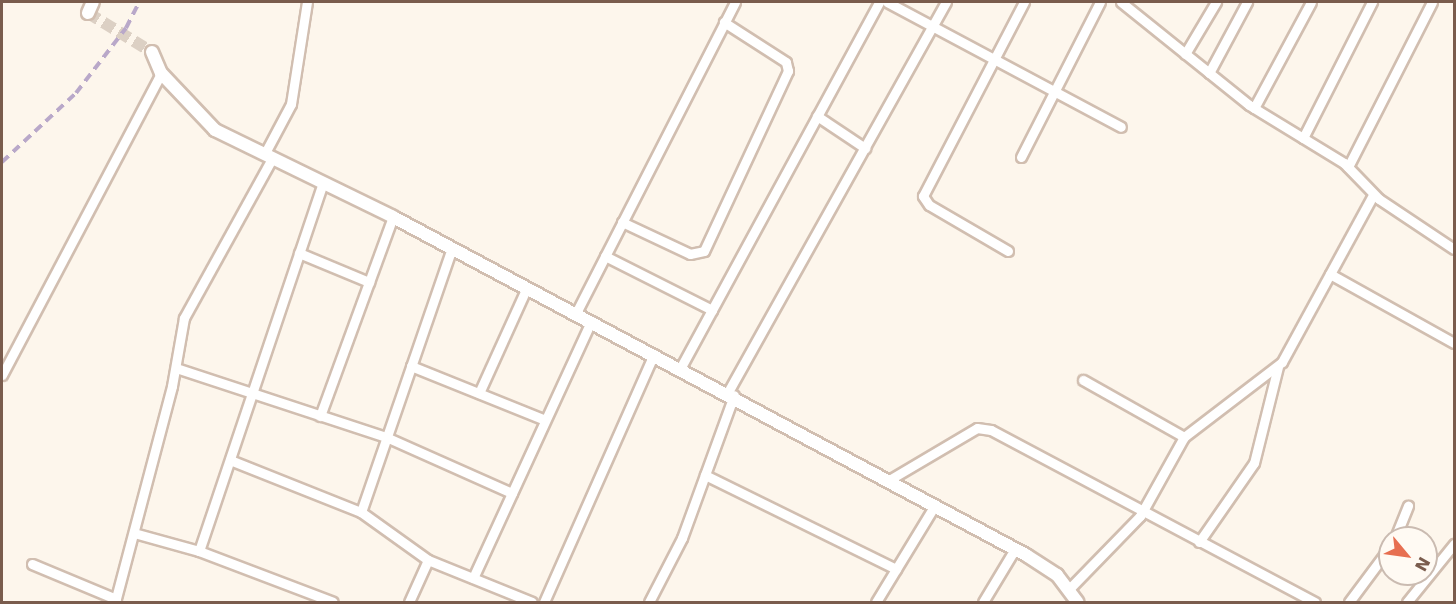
<!DOCTYPE html>
<style>
body{margin:0}
#map{position:relative;width:1456px;height:604px;overflow:hidden;background:#fdf6ec;font-family:"DejaVu Sans",sans-serif}
div>[style]{position:absolute}
[style*='--x']{left:calc(var(--x)*1px);top:calc(var(--y)*1px);width:calc(var(--w)*1px);rotate:calc(var(--a)*1deg)}
.tertiary-tunnel>*{height:12px;margin-top:-6px;transform-origin:0;background:repeating-linear-gradient(90deg,#dcd0c4 0 12px,transparent 0 18px)}
.roads{filter:drop-shadow(2px 0 #d1beb0) drop-shadow(-2px 0 #d1beb0) drop-shadow(0 2px #d1beb0) drop-shadow(0 -2px #d1beb0)}
.minor>*{height:9px;margin:-4.5px;padding:0 4.5px;transform-origin:4.5px;border-radius:4.5px;background:#fff}
.tertiary>*{height:12px;margin:-6px;padding:0 6px;transform-origin:6px;border-radius:6px;background:#fff}
.rail>*{height:4px;margin-top:-2px;transform-origin:0;background:repeating-linear-gradient(90deg,#b9a8c9 0 9px,transparent 0 15px)}
span{translate:-50% -50%;white-space:nowrap;text-align:center;line-height:1.15;-webkit-text-stroke:6px #fffaf3;paint-order:stroke}
.frame{position:absolute;inset:0;border:3px solid #7a5c4d;pointer-events:none}
.north{position:absolute;left:1378px;top:526px;width:60px;height:60px;box-sizing:border-box;background:#fffaf3;border:2px solid #cabbb1;border-radius:50%;rotate:119deg;font-size:16px;font-weight:700;line-height:24px;text-align:center;color:#7a5c4d}
.north::after{content:'';display:block;margin:auto;width:21px;height:27px;background:#e76f51;clip-path:polygon(50% 0,100% 100%,50% 72%,0 100%)}
</style>
<div id="map">
<div class="tertiary-tunnel">
<div style="--x:88;--y:13;--w:75;--a:31.4"></div>
</div>
<div class="roads">
<div class="minor">
<div style="--x:887;--y:2;--w:265;--a:28.1"></div>
<div style="--x:1121;--y:2;--w:164;--a:38.8"></div>
<div style="--x:1249;--y:105;--w:111;--a:31.4"></div>
<div style="--x:1344;--y:163;--w:50;--a:45.8"></div>
<div style="--x:1379;--y:199;--w:90;--a:33.7"></div>
<div style="--x:1185;--y:54;--w:61;--a:-59.2"></div>
<div style="--x:1209;--y:73;--w:81;--a:-61.8"></div>
<div style="--x:1254;--y:108;--w:120;--a:-61.7"></div>
<div style="--x:817;--y:116;--w:58;--a:33.7"></div>
<div style="--x:1303;--y:138;--w:153;--a:-63.1"></div>
<div style="--x:265;--y:153;--w:55;--a:-62"></div>
<div style="--x:291;--y:104;--w:103;--a:-81.1"></div>
<div style="--x:1021;--y:157;--w:174;--a:-63"></div>
<div style="--x:1348;--y:167;--w:185;--a:-63"></div>
<div style="--x:622;--y:222;--w:75;--a:25.2"></div>
<div style="--x:690;--y:254;--w:14;--a:-12"></div>
<div style="--x:704;--y:251;--w:199;--a:-65"></div>
<div style="--x:788;--y:71;--w:9;--a:-103"></div>
<div style="--x:786;--y:62;--w:74;--a:-147.2"></div>
<div style="--x:1008;--y:251;--w:91;--a:-149.8"></div>
<div style="--x:929;--y:205;--w:11;--a:-124"></div>
<div style="--x:923;--y:196;--w:219;--a:-62.5"></div>
<div style="--x:299;--y:253;--w:76;--a:22.5"></div>
<div style="--x:605;--y:256;--w:120;--a:26.8"></div>
<div style="--x:1330;--y:274;--w:142;--a:29.1"></div>
<div style="--x:576;--y:313;--w:349;--a:-62.9"></div>
<div style="--x:411;--y:366;--w:144;--a:21.9"></div>
<div style="--x:681;--y:367;--w:415;--a:-61.5"></div>
<div style="--x:176;--y:368;--w:221;--a:18.2"></div>
<div style="--x:386;--y:437;--w:138;--a:24"></div>
<div style="--x:2;--y:375;--w:341;--a:-62.2"></div>
<div style="--x:1083;--y:380;--w:116;--a:29.4"></div>
<div style="--x:728;--y:392;--w:447;--a:-60.8"></div>
<div style="--x:479;--y:393;--w:116;--a:-65.6"></div>
<div style="--x:320;--y:416;--w:212;--a:-69.9"></div>
<div style="--x:230;--y:460;--w:141;--a:21.7"></div>
<div style="--x:705;--y:475;--w:213;--a:26.2"></div>
<div style="--x:889;--y:480;--w:102;--a:-30.6"></div>
<div style="--x:977;--y:428;--w:14;--a:8"></div>
<div style="--x:991;--y:430;--w:367;--a:28"></div>
<div style="--x:134;--y:533;--w:67;--a:15.5"></div>
<div style="--x:199;--y:551;--w:143;--a:20.8"></div>
<div style="--x:1395;--y:538;--w:35;--a:-68"></div>
<div style="--x:1199;--y:542;--w:96;--a:-55.2"></div>
<div style="--x:1254;--y:463;--w:99;--a:-76"></div>
<div style="--x:199;--y:551;--w:389;--a:-71.4"></div>
<div style="--x:428;--y:560;--w:112;--a:22"></div>
<div style="--x:32;--y:564;--w:91;--a:22.6"></div>
<div style="--x:473;--y:578;--w:283;--a:-65.3"></div>
<div style="--x:1069;--y:589;--w:102;--a:-45.8"></div>
<div style="--x:1140;--y:516;--w:90;--a:-60.9"></div>
<div style="--x:1184;--y:437;--w:123;--a:-37.4"></div>
<div style="--x:1282;--y:362;--w:190;--a:-61.4"></div>
<div style="--x:115;--y:602;--w:223;--a:-75.2"></div>
<div style="--x:172;--y:386;--w:69;--a:-80"></div>
<div style="--x:184;--y:318;--w:184;--a:-61.1"></div>
<div style="--x:409;--y:602;--w:46;--a:-65.7"></div>
<div style="--x:428;--y:560;--w:82;--a:-144.4"></div>
<div style="--x:361;--y:512;--w:279;--a:-71"></div>
<div style="--x:544;--y:602;--w:271;--a:-66.1"></div>
<div style="--x:649;--y:602;--w:72;--a:-62.7"></div>
<div style="--x:682;--y:538;--w:152;--a:-70"></div>
<div style="--x:876;--y:602;--w:114;--a:-58.7"></div>
<div style="--x:983;--y:602;--w:62;--a:-58.9"></div>
<div style="--x:1349;--y:602;--w:69;--a:-53.3"></div>
<div style="--x:1407;--y:602;--w:75;--a:-51"></div>
</div>
<div class="tertiary">
<div style="--x:88;--y:13;--w:12;--a:-66"></div>
<div style="--x:152;--y:52;--w:23;--a:67"></div>
<div style="--x:161;--y:73;--w:79;--a:46.5"></div>
<div style="--x:215;--y:130;--w:198;--a:26"></div>
<div style="--x:393;--y:217;--w:718;--a:28.1"></div>
<div style="--x:1026;--y:555;--w:37;--a:33"></div>
<div style="--x:1057;--y:575;--w:34;--a:53"></div>
</div>
</div>
<div class="rail">
<div style="--x:2;--y:162;--w:101;--a:-43"></div>
<div style="--x:76;--y:93;--w:82;--a:-52.4"></div>
<div style="--x:126;--y:28;--w:29;--a:-63"></div>
</div>
<div class="frame"></div>
<div class="north">N</div>
</div>
